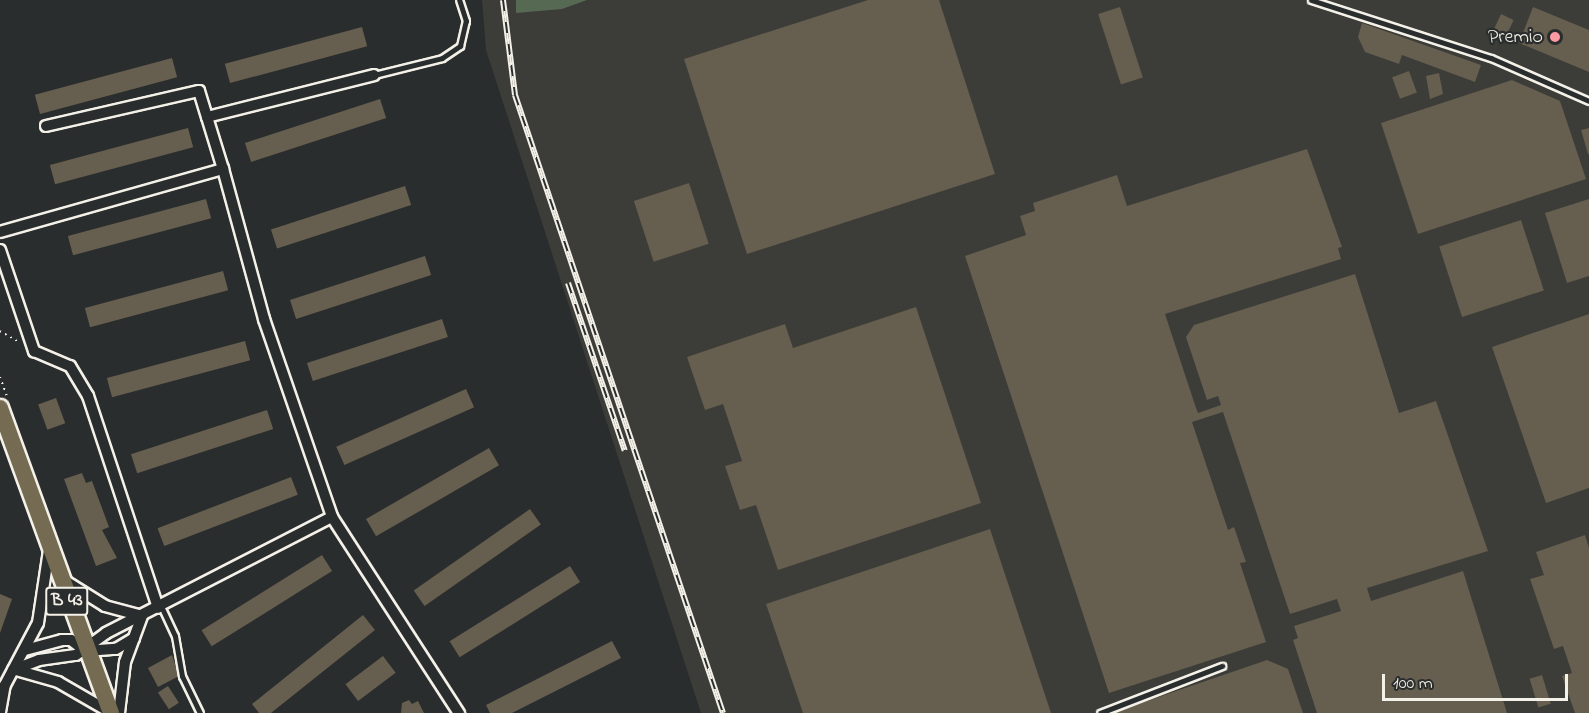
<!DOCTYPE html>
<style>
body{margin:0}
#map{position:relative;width:1589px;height:713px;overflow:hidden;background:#2a2d2e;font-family:"Indie Flower",sans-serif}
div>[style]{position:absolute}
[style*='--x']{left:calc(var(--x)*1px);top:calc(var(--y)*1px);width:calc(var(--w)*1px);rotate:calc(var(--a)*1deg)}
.built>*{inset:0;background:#3c3c38}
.green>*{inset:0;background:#566953}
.building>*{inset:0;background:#665e4e;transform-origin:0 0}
.path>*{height:2px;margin-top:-1px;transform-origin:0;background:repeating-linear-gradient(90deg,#f4f1e8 0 1.5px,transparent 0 6px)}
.roads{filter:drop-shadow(2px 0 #f4f1e8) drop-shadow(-2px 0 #f4f1e8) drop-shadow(0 2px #f4f1e8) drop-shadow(0 -2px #f4f1e8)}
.lane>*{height:5px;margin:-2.5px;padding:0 2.5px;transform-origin:2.5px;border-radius:2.5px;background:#2a2d2e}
.street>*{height:10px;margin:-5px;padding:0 5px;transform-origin:5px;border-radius:5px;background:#2a2d2e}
.primary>*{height:16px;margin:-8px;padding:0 8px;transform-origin:8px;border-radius:8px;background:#746b52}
.rail>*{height:6px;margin-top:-3px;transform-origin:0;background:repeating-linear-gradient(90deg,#2a2d2e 0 11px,#f4f1e8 0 22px);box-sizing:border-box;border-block:2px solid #f4f1e8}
.dots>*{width:16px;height:16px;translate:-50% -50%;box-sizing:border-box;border:3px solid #2a2d2e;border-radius:50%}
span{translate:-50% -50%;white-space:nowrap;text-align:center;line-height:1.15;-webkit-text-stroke:4.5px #2a2d2e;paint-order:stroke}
.shield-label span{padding:2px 4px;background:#2a2d2e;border:2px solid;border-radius:4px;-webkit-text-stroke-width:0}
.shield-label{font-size:18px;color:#f4f1e8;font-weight:700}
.poi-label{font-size:20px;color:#f4f1e8}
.right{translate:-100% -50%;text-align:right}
.scale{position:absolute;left:1382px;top:674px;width:186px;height:27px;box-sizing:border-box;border:3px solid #f4f1e8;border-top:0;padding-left:8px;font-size:18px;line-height:21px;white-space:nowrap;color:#f4f1e8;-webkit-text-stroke:4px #2a2d2e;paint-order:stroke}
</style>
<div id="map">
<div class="built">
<div style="clip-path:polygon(482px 0,516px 0,517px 10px,519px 0,1589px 0,1589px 713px,701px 713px,486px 50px)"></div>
</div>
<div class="green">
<div style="clip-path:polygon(516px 0,587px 0,562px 9px,516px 13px)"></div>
</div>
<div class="building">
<div style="clip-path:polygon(868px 0,939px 0,995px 174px,747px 254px,684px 59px)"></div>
<div style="left:1120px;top:7px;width:74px;height:23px;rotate:72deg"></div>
<div style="clip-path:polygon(1533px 7px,1589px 30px,1589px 72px,1519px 43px)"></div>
<div style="left:1501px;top:14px;width:14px;height:22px;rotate:25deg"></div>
<div style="clip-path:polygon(1362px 23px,1481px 65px,1475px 82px,1402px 55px,1399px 64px,1365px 52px,1358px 37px)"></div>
<div style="left:362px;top:27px;width:20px;height:142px;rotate:75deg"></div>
<div style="left:172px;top:58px;width:20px;height:142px;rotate:75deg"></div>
<div style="left:1409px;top:71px;width:23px;height:18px;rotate:70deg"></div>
<div style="clip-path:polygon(1439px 73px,1443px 94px,1430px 99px,1426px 76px)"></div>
<div style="clip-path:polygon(1512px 80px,1560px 101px,1586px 179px,1418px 234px,1381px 123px)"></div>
<div style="left:380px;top:99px;width:20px;height:142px;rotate:72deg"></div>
<div style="left:188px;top:128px;width:20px;height:143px;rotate:75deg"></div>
<div style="clip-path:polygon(1589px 128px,1589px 154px,1588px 154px,1581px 130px)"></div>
<div style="clip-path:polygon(1307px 149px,1342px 247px,1338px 248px,1341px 259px,1165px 314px,1195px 405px,1198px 413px,1221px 405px,1218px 396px,1207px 400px,1186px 337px,1194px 325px,1355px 274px,1399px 413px,1436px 401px,1488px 551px,1367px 588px,1371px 601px,1463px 571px,1507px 713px,1317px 713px,1293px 640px,1298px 638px,1294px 626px,1341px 611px,1337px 599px,1290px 614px,1223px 412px,1192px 422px,1228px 530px,1234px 527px,1246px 562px,1240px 563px,1266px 642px,1109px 693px,965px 256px,1026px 235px,1020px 216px,1035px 211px,1033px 203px,1117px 175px,1127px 206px)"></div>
<div style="left:689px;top:183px;width:64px;height:58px;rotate:72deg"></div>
<div style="left:405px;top:186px;width:20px;height:141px;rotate:72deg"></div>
<div style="left:206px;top:199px;width:20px;height:143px;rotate:75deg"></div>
<div style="clip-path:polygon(1589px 199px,1589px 276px,1567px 283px,1545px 213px)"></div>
<div style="left:1521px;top:220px;width:74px;height:86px;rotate:72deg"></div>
<div style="left:425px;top:256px;width:20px;height:142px;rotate:72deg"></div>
<div style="left:223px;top:271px;width:20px;height:143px;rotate:75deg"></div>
<div style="clip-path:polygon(916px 307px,981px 503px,778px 570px,756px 505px,740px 510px,725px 466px,742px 461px,723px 404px,705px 410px,687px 357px,785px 324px,793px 348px)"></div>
<div style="clip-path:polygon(1589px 314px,1589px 488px,1546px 503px,1492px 347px)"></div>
<div style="left:442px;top:319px;width:19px;height:142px;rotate:72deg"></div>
<div style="left:245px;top:341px;width:20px;height:143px;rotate:75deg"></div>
<div style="left:466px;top:389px;width:20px;height:142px;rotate:66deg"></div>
<div style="left:56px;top:398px;width:27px;height:19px;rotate:70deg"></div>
<div style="left:267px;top:410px;width:20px;height:143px;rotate:72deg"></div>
<div style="left:489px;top:448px;width:20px;height:142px;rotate:60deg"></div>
<div style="clip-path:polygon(82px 473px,86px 483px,92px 481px,109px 527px,102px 530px,117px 558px,96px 566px,64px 479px)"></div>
<div style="left:291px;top:477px;width:19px;height:143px;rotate:69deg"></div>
<div style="left:530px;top:509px;width:19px;height:142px;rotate:55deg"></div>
<div style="clip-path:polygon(990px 529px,1051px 713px,803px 713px,766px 604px)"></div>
<div style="clip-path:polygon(1585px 535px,1589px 548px,1589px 713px,1575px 713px,1562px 676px,1572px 673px,1563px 646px,1554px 649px,1530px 579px,1544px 575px,1536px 552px)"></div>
<div style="left:322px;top:555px;width:19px;height:142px;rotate:58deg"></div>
<div style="left:570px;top:566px;width:19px;height:142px;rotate:58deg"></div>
<div style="clip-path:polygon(0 594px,12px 599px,0 633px)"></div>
<div style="clip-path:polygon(363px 615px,375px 630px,271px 713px,259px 713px,252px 704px)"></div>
<div style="clip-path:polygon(612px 641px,621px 658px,512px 713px,490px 713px,486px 705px)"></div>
<div style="clip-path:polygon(172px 655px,179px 676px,158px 687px,148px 668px)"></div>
<div style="left:383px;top:656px;width:21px;height:47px;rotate:53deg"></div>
<div style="clip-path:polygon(1267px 660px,1288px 669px,1303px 713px,1112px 713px)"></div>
<div style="left:1542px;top:675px;width:30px;height:13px;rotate:73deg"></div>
<div style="left:168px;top:686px;width:20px;height:12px;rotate:57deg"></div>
<div style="clip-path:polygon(409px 700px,412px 704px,418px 701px,424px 713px,401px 713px,402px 703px)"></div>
</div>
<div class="path">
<div style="--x:0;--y:331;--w:22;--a:30"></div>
<div style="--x:0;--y:377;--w:20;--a:70"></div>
</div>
<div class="roads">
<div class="lane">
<div style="--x:1311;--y:0;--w:189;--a:17.9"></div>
<div style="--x:1491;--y:58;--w:107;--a:23.7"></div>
<div style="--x:374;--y:75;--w:70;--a:-14"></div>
<div style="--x:442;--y:58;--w:22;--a:-34"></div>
<div style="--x:460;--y:46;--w:26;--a:-77"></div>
<div style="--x:466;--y:21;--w:22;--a:-108"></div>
<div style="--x:161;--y:606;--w:33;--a:65"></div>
<div style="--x:175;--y:636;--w:41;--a:80.1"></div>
<div style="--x:182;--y:676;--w:41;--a:64.1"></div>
<div style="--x:1100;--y:713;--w:131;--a:-21.1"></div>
</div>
<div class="street">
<div style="--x:46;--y:126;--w:157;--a:-12.9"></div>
<div style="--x:199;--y:91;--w:27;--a:73"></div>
<div style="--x:223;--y:169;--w:156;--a:74.7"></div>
<div style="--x:264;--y:319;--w:209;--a:71"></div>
<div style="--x:0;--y:232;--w:232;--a:-15.8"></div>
<div style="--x:223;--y:169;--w:54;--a:-107.1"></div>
<div style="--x:207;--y:117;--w:172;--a:-14.1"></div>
<div style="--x:0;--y:250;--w:107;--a:71.4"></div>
<div style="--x:34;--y:351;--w:39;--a:23"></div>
<div style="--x:70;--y:366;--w:35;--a:59"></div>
<div style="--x:88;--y:396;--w:223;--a:71.7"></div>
<div style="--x:62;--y:579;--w:51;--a:32.1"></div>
<div style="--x:105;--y:606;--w:38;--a:15"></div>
<div style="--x:25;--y:650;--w:38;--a:-15"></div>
<div style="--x:62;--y:640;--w:9;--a:0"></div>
<div style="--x:71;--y:640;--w:18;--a:38"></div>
<div style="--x:85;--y:651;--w:31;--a:-4"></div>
<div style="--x:116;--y:649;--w:21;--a:-31"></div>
<div style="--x:13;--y:670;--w:28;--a:-21"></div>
<div style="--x:39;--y:660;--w:37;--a:-8"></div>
<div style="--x:76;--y:655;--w:37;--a:-36"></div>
<div style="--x:106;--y:633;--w:254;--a:-27.2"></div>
<div style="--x:332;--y:517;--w:234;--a:57.1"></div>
<div style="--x:16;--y:670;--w:44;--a:15.9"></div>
<div style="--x:58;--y:682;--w:60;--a:30"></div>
<div style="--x:0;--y:712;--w:27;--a:-80"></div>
<div style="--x:5;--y:685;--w:70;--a:-62"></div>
<div style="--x:38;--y:623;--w:74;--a:-81.4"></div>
<div style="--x:119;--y:713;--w:51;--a:-83.3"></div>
<div style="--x:125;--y:662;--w:49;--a:-69.7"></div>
</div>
<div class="primary">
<div style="--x:0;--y:408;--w:325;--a:70"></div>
</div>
</div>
<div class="rail">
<div style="--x:503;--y:0;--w:96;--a:82.8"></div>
<div style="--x:515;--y:95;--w:652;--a:71.4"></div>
<div style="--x:568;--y:283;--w:177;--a:71.3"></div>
</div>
<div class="dots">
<div style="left:1555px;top:37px;background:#ff9aa2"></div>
</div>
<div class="shield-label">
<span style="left:67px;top:601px">B 43</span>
</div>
<div class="poi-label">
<span class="right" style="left:1543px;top:37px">Premio</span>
</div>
<div class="scale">100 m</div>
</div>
